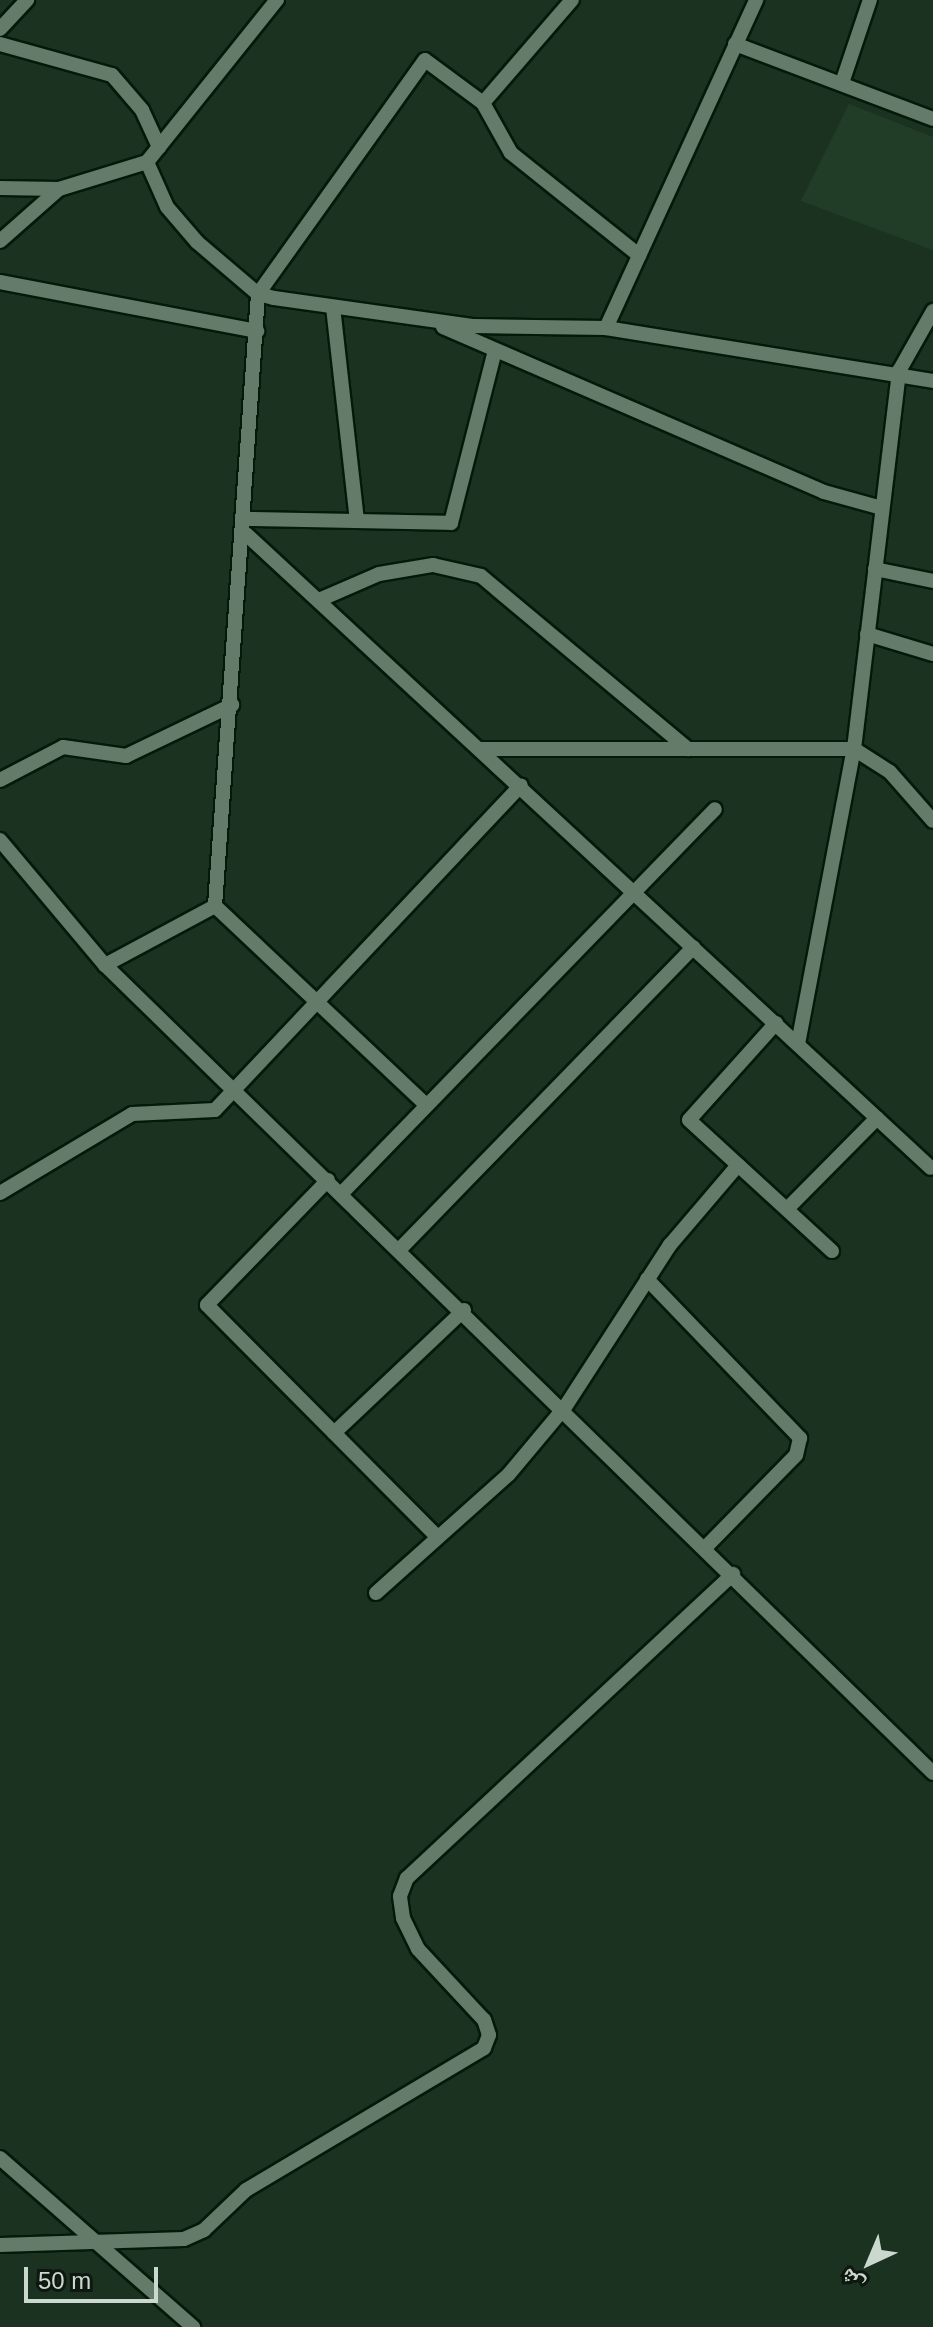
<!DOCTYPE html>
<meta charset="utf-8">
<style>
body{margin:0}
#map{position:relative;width:933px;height:2327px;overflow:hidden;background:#1c3221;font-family:Helvetica,"Noto Naskh Arabic",sans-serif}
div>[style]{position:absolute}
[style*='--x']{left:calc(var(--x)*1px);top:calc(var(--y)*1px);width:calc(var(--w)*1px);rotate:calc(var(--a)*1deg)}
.built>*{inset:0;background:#213d28}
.roads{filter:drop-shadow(2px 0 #05190a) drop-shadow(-2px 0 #05190a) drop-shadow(0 2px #05190a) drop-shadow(0 -2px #05190a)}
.minor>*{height:14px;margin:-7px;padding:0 7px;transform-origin:7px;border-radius:7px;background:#637b68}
span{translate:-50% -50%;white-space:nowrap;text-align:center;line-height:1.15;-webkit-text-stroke:6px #0e1710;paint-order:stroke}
.north{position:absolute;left:829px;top:2223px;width:80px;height:80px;-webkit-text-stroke:6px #0e1710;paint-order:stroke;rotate:224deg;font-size:22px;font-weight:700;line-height:32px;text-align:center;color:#cbd8cd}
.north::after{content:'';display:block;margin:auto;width:28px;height:36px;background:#cbd8cd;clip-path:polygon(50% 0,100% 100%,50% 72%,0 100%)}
.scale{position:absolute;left:24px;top:2267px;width:134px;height:36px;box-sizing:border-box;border:4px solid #cbd8cd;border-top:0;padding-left:10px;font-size:24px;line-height:28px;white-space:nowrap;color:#cbd8cd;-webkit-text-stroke:6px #0e1710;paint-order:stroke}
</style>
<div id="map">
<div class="built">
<div style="clip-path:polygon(849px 104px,933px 137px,933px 250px,801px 201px)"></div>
</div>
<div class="roads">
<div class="minor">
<div style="--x:0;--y:29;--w:40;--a:-47"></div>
<div style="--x:0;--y:44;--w:116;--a:15.5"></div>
<div style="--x:112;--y:75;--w:46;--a:49.4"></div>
<div style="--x:142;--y:110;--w:41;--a:65.3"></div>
<div style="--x:735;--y:44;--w:212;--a:20.7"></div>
<div style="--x:842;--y:83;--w:88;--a:-71.4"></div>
<div style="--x:483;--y:103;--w:136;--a:-49.2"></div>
<div style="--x:147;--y:162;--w:49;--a:66"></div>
<div style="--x:167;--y:207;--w:46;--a:49.4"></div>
<div style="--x:197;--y:242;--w:80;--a:40.4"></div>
<div style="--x:258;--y:294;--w:16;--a:14"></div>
<div style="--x:274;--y:298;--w:202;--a:8"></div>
<div style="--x:474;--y:326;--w:132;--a:0.9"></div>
<div style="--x:606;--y:328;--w:331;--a:9.2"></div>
<div style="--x:0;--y:188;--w:59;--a:1"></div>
<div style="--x:0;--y:241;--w:79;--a:-41.4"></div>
<div style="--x:59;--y:189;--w:92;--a:-17.1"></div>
<div style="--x:147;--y:162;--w:208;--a:-51.3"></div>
<div style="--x:0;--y:282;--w:262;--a:10.8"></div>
<div style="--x:333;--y:307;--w:215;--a:83.6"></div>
<div style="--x:443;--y:327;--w:415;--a:23.4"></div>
<div style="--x:824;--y:492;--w:60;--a:15.4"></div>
<div style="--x:606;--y:328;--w:361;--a:-65.4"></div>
<div style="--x:247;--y:519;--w:204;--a:1.1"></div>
<div style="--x:451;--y:523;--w:178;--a:-75.7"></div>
<div style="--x:246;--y:534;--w:933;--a:42.79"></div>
<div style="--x:875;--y:569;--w:59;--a:11.7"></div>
<div style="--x:319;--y:600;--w:65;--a:-23.4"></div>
<div style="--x:379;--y:574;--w:55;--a:-9.5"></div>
<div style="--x:433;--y:565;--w:49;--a:12.9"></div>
<div style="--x:481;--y:576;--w:270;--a:39.9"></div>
<div style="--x:867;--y:634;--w:69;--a:16.9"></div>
<div style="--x:481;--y:749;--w:373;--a:0"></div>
<div style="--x:854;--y:749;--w:43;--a:32.6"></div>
<div style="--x:890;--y:772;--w:65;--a:48.7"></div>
<div style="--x:0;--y:780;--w:71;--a:-27.6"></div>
<div style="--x:63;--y:747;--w:64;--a:8.1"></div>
<div style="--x:126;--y:756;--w:118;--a:-25.7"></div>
<div style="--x:0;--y:840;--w:163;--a:50"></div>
<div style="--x:105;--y:965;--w:1157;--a:44.3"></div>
<div style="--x:215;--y:906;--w:614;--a:-85.98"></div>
<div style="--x:258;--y:294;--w:287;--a:-54.5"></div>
<div style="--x:425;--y:60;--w:72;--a:36.6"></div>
<div style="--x:483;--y:103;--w:57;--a:60.8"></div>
<div style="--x:511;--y:153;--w:164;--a:38.6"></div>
<div style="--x:105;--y:965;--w:125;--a:-28.2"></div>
<div style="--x:215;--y:906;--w:289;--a:43.3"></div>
<div style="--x:776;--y:1023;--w:130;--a:131.9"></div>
<div style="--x:689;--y:1120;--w:194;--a:42.5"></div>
<div style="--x:798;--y:1044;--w:300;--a:-79.3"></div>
<div style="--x:854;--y:749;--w:381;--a:-83.2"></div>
<div style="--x:899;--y:371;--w:69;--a:-60.5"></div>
<div style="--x:328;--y:1180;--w:174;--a:134.1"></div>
<div style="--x:207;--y:1305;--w:327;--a:45.2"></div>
<div style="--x:0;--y:1193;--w:154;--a:-30.9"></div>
<div style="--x:132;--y:1114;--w:83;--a:-2.8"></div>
<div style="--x:215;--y:1110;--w:446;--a:-46.7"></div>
<div style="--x:342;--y:1193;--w:535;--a:-45.83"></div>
<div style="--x:787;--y:1209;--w:128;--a:-45.3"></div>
<div style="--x:400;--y:1249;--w:421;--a:-45.8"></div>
<div style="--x:647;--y:1279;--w:221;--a:46.1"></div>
<div style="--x:800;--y:1438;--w:17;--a:103"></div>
<div style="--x:796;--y:1455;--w:129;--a:134.4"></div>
<div style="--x:334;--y:1433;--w:179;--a:-43.4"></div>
<div style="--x:376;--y:1593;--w:178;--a:-41.8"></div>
<div style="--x:509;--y:1474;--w:87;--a:-50.1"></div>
<div style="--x:565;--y:1407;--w:193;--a:-57.1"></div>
<div style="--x:670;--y:1245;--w:105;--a:-49.6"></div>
<div style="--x:0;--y:2158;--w:257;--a:41.2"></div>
<div style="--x:0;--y:2245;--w:184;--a:-1.9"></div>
<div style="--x:184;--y:2239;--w:22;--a:-24"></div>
<div style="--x:204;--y:2230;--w:58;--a:-43.6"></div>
<div style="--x:246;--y:2190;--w:277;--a:-30.8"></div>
<div style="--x:484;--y:2048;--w:14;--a:-69"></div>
<div style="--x:489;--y:2035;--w:16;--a:-108"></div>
<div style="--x:484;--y:2020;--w:97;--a:-132.9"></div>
<div style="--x:418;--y:1949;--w:34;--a:-116"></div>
<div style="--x:403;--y:1918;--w:22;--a:-98"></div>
<div style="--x:400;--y:1896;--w:19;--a:-69"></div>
<div style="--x:407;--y:1878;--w:446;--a:-43"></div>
</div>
</div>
<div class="north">ش</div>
<div class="scale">50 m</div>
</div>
